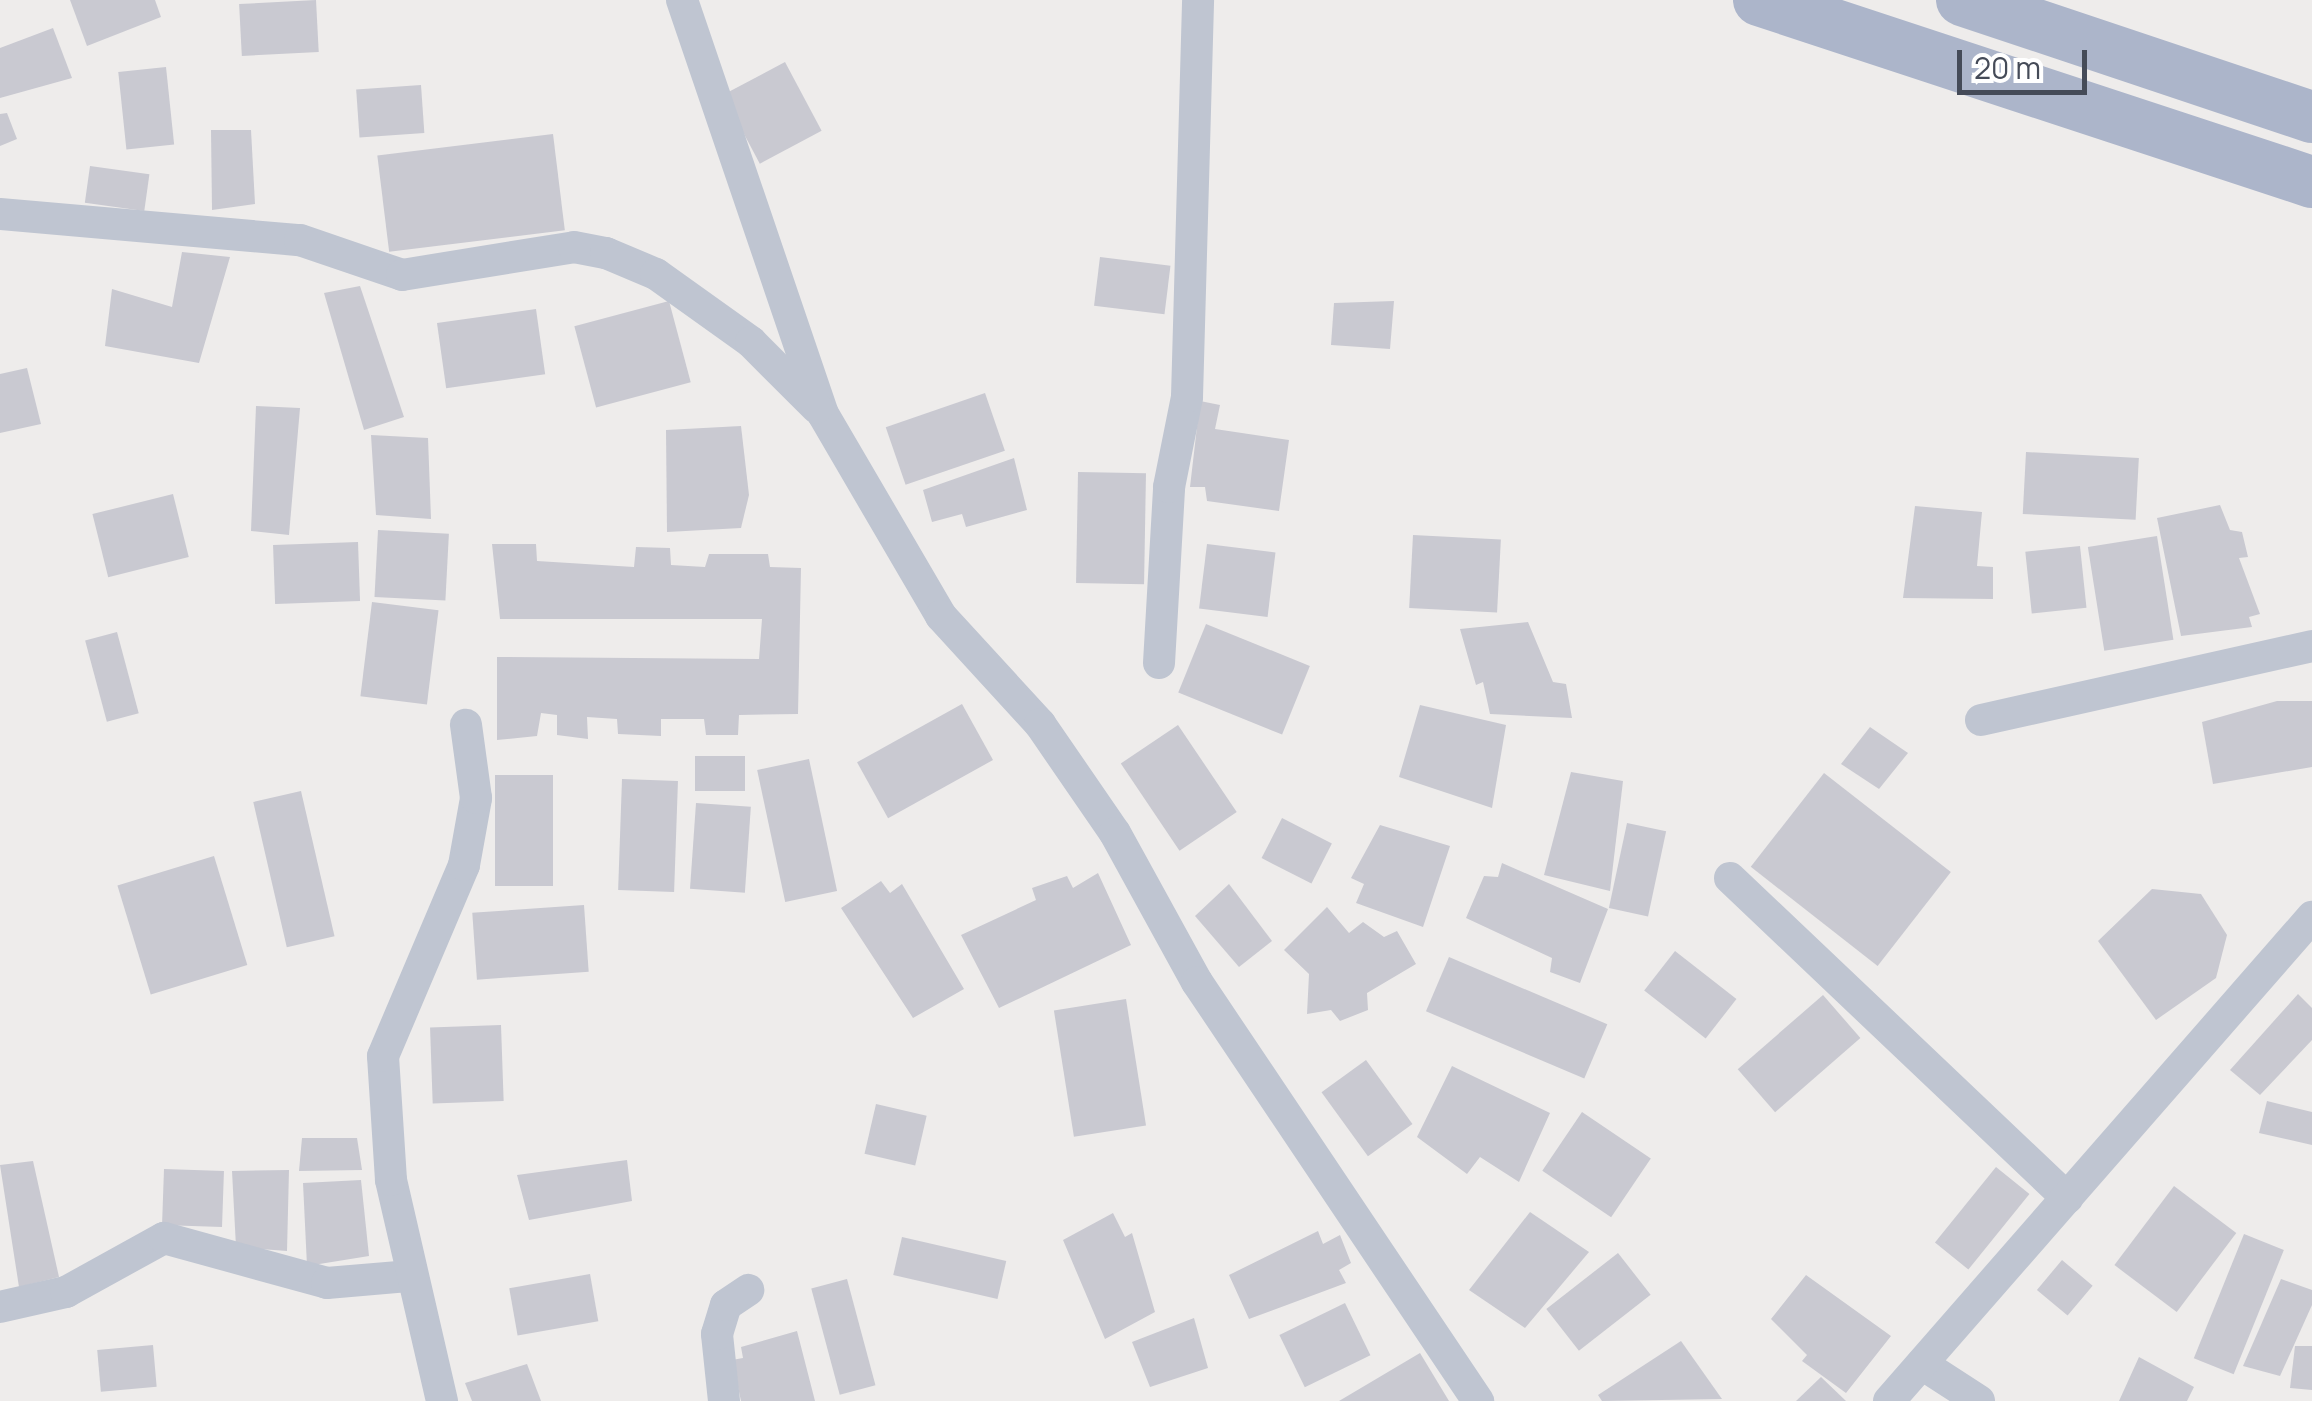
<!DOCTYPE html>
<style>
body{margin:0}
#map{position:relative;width:2312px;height:1401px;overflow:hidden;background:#eeeceb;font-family:Manrope,sans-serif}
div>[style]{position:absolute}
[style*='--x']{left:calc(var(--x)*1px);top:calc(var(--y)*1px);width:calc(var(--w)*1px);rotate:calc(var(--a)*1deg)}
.building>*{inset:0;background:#c9c9d1;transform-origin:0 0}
.street>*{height:32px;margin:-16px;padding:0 16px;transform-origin:16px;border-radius:16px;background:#bfc5d1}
.primary>*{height:52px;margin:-26px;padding:0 26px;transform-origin:26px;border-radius:26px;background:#acb5ca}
span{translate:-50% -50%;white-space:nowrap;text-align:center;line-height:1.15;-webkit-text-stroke:9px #fff;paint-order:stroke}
.scale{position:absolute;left:1957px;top:50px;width:130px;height:45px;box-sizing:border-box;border:5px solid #454b58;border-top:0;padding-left:12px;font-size:30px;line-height:35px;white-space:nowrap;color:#454b58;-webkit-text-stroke:8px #fff;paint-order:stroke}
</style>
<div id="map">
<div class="building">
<div style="clip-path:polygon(70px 0,155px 0,161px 17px,87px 46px)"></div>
<div style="left:316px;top:0;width:52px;height:77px;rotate:87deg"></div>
<div style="clip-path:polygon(53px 28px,72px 78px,0 98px,0 48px)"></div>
<div style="left:785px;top:62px;width:78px;height:70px;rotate:62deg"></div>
<div style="left:166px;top:67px;width:78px;height:48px;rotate:84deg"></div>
<div style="left:421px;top:85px;width:48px;height:65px;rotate:86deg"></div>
<div style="clip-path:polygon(7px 113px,17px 139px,0 146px,0 114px)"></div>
<div style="clip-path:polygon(211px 130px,251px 130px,255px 204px,212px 210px)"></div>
<div style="left:553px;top:134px;width:97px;height:177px;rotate:83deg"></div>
<div style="left:90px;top:166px;width:60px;height:37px;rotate:8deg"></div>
<div style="clip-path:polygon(182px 252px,230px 257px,199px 363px,105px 346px,112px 289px,172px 307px)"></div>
<div style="left:1100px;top:257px;width:71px;height:49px;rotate:7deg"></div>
<div style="clip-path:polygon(360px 286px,404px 417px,364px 430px,324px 293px)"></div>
<div style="left:669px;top:301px;width:84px;height:98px;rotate:75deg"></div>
<div style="clip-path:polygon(1394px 301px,1390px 349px,1331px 345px,1334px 303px)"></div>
<div style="left:536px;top:309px;width:66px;height:100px;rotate:82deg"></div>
<div style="clip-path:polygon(27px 368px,41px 424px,0 433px,0 374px)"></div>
<div style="left:985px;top:393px;width:61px;height:105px;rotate:71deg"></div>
<div style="clip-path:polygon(1200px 401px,1220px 405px,1215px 429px,1289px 440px,1279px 511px,1207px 501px,1205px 487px,1190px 487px)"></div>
<div style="clip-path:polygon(256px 406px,300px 408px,289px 535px,251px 531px)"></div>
<div style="clip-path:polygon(741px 426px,749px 495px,741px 528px,667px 532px,666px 430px)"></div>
<div style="clip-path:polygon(371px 435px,428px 438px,431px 519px,376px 515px)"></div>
<div style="left:2026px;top:452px;width:113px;height:62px;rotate:3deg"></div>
<div style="clip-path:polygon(1014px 458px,1027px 510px,966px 527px,962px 514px,932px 522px,923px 490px)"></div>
<div style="left:1078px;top:472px;width:68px;height:111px;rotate:1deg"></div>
<div style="left:173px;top:494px;width:65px;height:83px;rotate:76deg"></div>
<div style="clip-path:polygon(2220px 505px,2230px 530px,2242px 532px,2248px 557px,2239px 558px,2260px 614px,2249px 617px,2252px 627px,2181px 636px,2157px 518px)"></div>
<div style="clip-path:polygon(1915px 506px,1982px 512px,1977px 566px,1993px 567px,1993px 599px,1903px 598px)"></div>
<div style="left:378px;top:530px;width:71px;height:67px;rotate:3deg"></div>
<div style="left:1413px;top:535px;width:88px;height:73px;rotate:3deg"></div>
<div style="left:2157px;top:536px;width:105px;height:70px;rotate:81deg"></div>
<div style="left:358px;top:542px;width:59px;height:85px;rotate:88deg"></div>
<div style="clip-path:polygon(492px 544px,536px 544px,537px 561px,634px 567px,636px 547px,670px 548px,671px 565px,705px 567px,709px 554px,768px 554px,770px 567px,801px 568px,798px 714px,739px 715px,738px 735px,706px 735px,704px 719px,661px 719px,661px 736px,618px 734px,617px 719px,587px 717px,588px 739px,557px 735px,557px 715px,541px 713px,537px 736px,497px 740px,497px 657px,759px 659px,762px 619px,500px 619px)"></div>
<div style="left:1207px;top:544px;width:69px;height:65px;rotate:7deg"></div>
<div style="left:2080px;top:546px;width:62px;height:55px;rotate:84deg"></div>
<div style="left:372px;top:602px;width:67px;height:95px;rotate:7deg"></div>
<div style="clip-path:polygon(1528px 622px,1553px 682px,1566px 684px,1572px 718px,1490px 714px,1483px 682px,1476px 685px,1460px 629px)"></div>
<div style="left:1206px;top:624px;width:112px;height:74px;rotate:22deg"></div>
<div style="left:117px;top:632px;width:84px;height:33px;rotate:75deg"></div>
<div style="clip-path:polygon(2277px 701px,2312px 701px,2312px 767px,2213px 784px,2202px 722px)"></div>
<div style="left:962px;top:704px;width:64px;height:120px;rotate:61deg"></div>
<div style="clip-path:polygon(1420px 705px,1506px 725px,1492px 808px,1399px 777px)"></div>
<div style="left:1178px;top:725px;width:105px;height:69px;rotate:56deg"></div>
<div style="clip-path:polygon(1870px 727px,1908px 753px,1879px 789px,1841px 764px)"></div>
<div style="left:745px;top:756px;width:35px;height:50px;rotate:90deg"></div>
<div style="left:809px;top:759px;width:135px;height:53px;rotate:78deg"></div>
<div style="clip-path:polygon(1571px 772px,1623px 781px,1610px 891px,1544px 875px)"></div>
<div style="left:1824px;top:773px;width:161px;height:119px;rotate:38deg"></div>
<div style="left:495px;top:775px;width:58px;height:111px"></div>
<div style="left:622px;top:779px;width:56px;height:111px;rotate:2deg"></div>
<div style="left:301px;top:791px;width:149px;height:49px;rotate:77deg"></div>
<div style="left:696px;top:803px;width:55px;height:86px;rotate:4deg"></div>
<div style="left:1282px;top:818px;width:56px;height:45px;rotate:27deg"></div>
<div style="left:1627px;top:823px;width:40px;height:87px;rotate:12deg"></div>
<div style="clip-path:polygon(1380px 825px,1450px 846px,1423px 927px,1356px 903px,1364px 884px,1351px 878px)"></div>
<div style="left:214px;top:856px;width:114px;height:101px;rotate:73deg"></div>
<div style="clip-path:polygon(1502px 863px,1608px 909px,1580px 983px,1550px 972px,1552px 958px,1466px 918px,1484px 876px,1498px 877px)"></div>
<div style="clip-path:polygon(1098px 873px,1131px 945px,999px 1008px,961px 935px,1036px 900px,1032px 888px,1067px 876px,1073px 888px)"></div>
<div style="clip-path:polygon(881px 881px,890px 893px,902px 884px,964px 989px,913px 1018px,841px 908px)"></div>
<div style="clip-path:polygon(1229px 884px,1272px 941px,1239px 967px,1195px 916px)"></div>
<div style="clip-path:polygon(2152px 889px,2201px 894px,2227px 935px,2216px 978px,2156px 1020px,2098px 941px)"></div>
<div style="left:584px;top:905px;width:67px;height:112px;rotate:86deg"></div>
<div style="clip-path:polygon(1327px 907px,1349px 933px,1363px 922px,1384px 937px,1397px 931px,1416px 964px,1367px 993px,1368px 1010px,1340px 1021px,1331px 1010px,1307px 1014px,1309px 974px,1284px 950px)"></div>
<div style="left:1675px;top:951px;width:78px;height:50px;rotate:38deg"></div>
<div style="left:1449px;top:957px;width:172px;height:59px;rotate:23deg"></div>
<div style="clip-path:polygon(2298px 994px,2312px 1008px,2312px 1040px,2260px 1095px,2230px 1070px)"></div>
<div style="left:1823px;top:995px;width:57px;height:113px;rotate:49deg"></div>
<div style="left:1126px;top:999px;width:128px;height:73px;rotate:81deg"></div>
<div style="left:501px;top:1025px;width:76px;height:71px;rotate:88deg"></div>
<div style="left:1366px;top:1060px;width:79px;height:55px;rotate:54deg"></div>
<div style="clip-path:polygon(1452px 1066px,1550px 1113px,1519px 1182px,1480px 1157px,1467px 1174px,1417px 1137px)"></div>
<div style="clip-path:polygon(2267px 1101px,2312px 1112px,2312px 1145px,2259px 1133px)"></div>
<div style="left:876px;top:1104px;width:52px;height:51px;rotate:13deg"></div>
<div style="left:1582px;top:1112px;width:83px;height:71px;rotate:34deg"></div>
<div style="clip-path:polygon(302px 1138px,357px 1138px,362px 1170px,299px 1171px)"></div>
<div style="clip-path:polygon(627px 1160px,632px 1201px,529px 1220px,517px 1175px)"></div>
<div style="clip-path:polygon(33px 1161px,59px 1277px,19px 1287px,0 1165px)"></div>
<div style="left:1996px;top:1167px;width:43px;height:97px;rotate:39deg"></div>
<div style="left:164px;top:1169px;width:60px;height:56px;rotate:2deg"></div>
<div style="clip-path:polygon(289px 1170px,287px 1251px,236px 1247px,232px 1171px)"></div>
<div style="clip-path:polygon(361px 1180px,369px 1256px,307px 1266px,303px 1183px)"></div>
<div style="left:2174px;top:1186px;width:78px;height:99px;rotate:37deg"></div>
<div style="clip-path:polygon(1530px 1212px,1589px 1252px,1525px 1328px,1469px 1290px)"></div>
<div style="clip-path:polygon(1113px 1213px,1125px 1237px,1132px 1233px,1155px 1312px,1105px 1339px,1063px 1240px)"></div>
<div style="clip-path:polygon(1318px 1231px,1323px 1244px,1340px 1235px,1351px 1263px,1339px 1270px,1346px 1283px,1249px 1319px,1229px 1275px)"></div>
<div style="left:2244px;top:1234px;width:43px;height:134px;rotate:22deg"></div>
<div style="left:902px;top:1237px;width:107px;height:39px;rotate:13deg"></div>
<div style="left:1618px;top:1253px;width:53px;height:91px;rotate:52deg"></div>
<div style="left:2062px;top:1260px;width:40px;height:39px;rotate:40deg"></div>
<div style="left:590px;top:1274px;width:48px;height:82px;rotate:80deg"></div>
<div style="clip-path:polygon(1806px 1275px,1891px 1336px,1846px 1393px,1802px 1361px,1807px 1355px,1771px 1319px)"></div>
<div style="left:847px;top:1279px;width:110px;height:37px;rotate:75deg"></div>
<div style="clip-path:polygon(2281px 1279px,2312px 1290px,2312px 1305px,2280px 1376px,2243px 1366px)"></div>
<div style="left:1345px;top:1303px;width:58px;height:73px;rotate:64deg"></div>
<div style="clip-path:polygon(1194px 1318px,1208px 1368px,1150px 1387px,1132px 1342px)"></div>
<div style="clip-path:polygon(797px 1331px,815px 1401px,741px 1401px,732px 1360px,743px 1358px,741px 1347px)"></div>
<div style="clip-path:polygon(1681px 1341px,1722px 1399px,1602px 1401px,1598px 1395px)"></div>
<div style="left:153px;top:1345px;width:42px;height:56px;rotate:85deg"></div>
<div style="clip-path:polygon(2295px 1346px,2312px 1346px,2312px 1390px,2290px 1388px)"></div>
<div style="clip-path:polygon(1420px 1353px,1449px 1401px,1339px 1401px)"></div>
<div style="clip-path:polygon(2139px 1357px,2194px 1387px,2187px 1401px,2119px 1401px)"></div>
<div style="clip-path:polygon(527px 1364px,541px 1401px,472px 1401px,465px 1383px)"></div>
<div style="clip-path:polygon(1821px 1377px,1846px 1401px,1796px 1401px)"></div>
</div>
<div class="street">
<div style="--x:682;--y:0;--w:437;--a:71.2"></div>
<div style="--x:823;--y:414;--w:234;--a:59.7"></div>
<div style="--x:941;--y:616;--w:147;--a:47.5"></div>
<div style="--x:1040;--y:724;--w:132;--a:55.5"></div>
<div style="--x:1115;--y:833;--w:170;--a:61.2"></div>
<div style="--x:1197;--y:982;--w:505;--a:56.15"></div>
<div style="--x:0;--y:214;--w:301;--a:5"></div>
<div style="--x:300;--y:240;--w:108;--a:18.9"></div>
<div style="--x:402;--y:275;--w:174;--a:-9.2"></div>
<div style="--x:574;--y:247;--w:33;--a:11"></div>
<div style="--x:606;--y:253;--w:54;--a:22.8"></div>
<div style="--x:656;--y:274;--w:117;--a:35.6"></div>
<div style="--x:751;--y:342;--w:93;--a:45"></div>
<div style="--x:1159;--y:663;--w:176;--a:-86.7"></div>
<div style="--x:1169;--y:487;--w:92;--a:-78.7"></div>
<div style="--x:1187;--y:397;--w:397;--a:-88.4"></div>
<div style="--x:1981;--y:720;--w:339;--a:-12.6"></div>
<div style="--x:1730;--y:878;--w:465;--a:43.5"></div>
<div style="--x:0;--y:1307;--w:68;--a:-12.8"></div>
<div style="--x:66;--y:1292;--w:112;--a:-28.9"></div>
<div style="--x:164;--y:1238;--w:169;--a:15.4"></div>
<div style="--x:327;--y:1283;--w:81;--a:-4.9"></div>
<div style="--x:1922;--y:1364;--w:68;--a:33"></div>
<div style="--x:442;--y:1401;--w:227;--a:-103"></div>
<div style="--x:391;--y:1180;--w:124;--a:-93.7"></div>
<div style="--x:383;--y:1056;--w:207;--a:-67"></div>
<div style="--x:464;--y:865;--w:68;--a:-79.8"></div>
<div style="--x:476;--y:798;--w:74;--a:-97.8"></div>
<div style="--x:724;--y:1401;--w:67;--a:-96"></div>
<div style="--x:717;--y:1334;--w:30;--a:-73"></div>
<div style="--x:726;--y:1305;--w:27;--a:-34"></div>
<div style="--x:1889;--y:1401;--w:643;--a:-48.85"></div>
</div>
<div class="primary">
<div style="--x:1759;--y:0;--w:582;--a:18.22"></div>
<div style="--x:1962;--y:0;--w:369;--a:18.5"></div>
</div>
<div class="scale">20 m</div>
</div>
